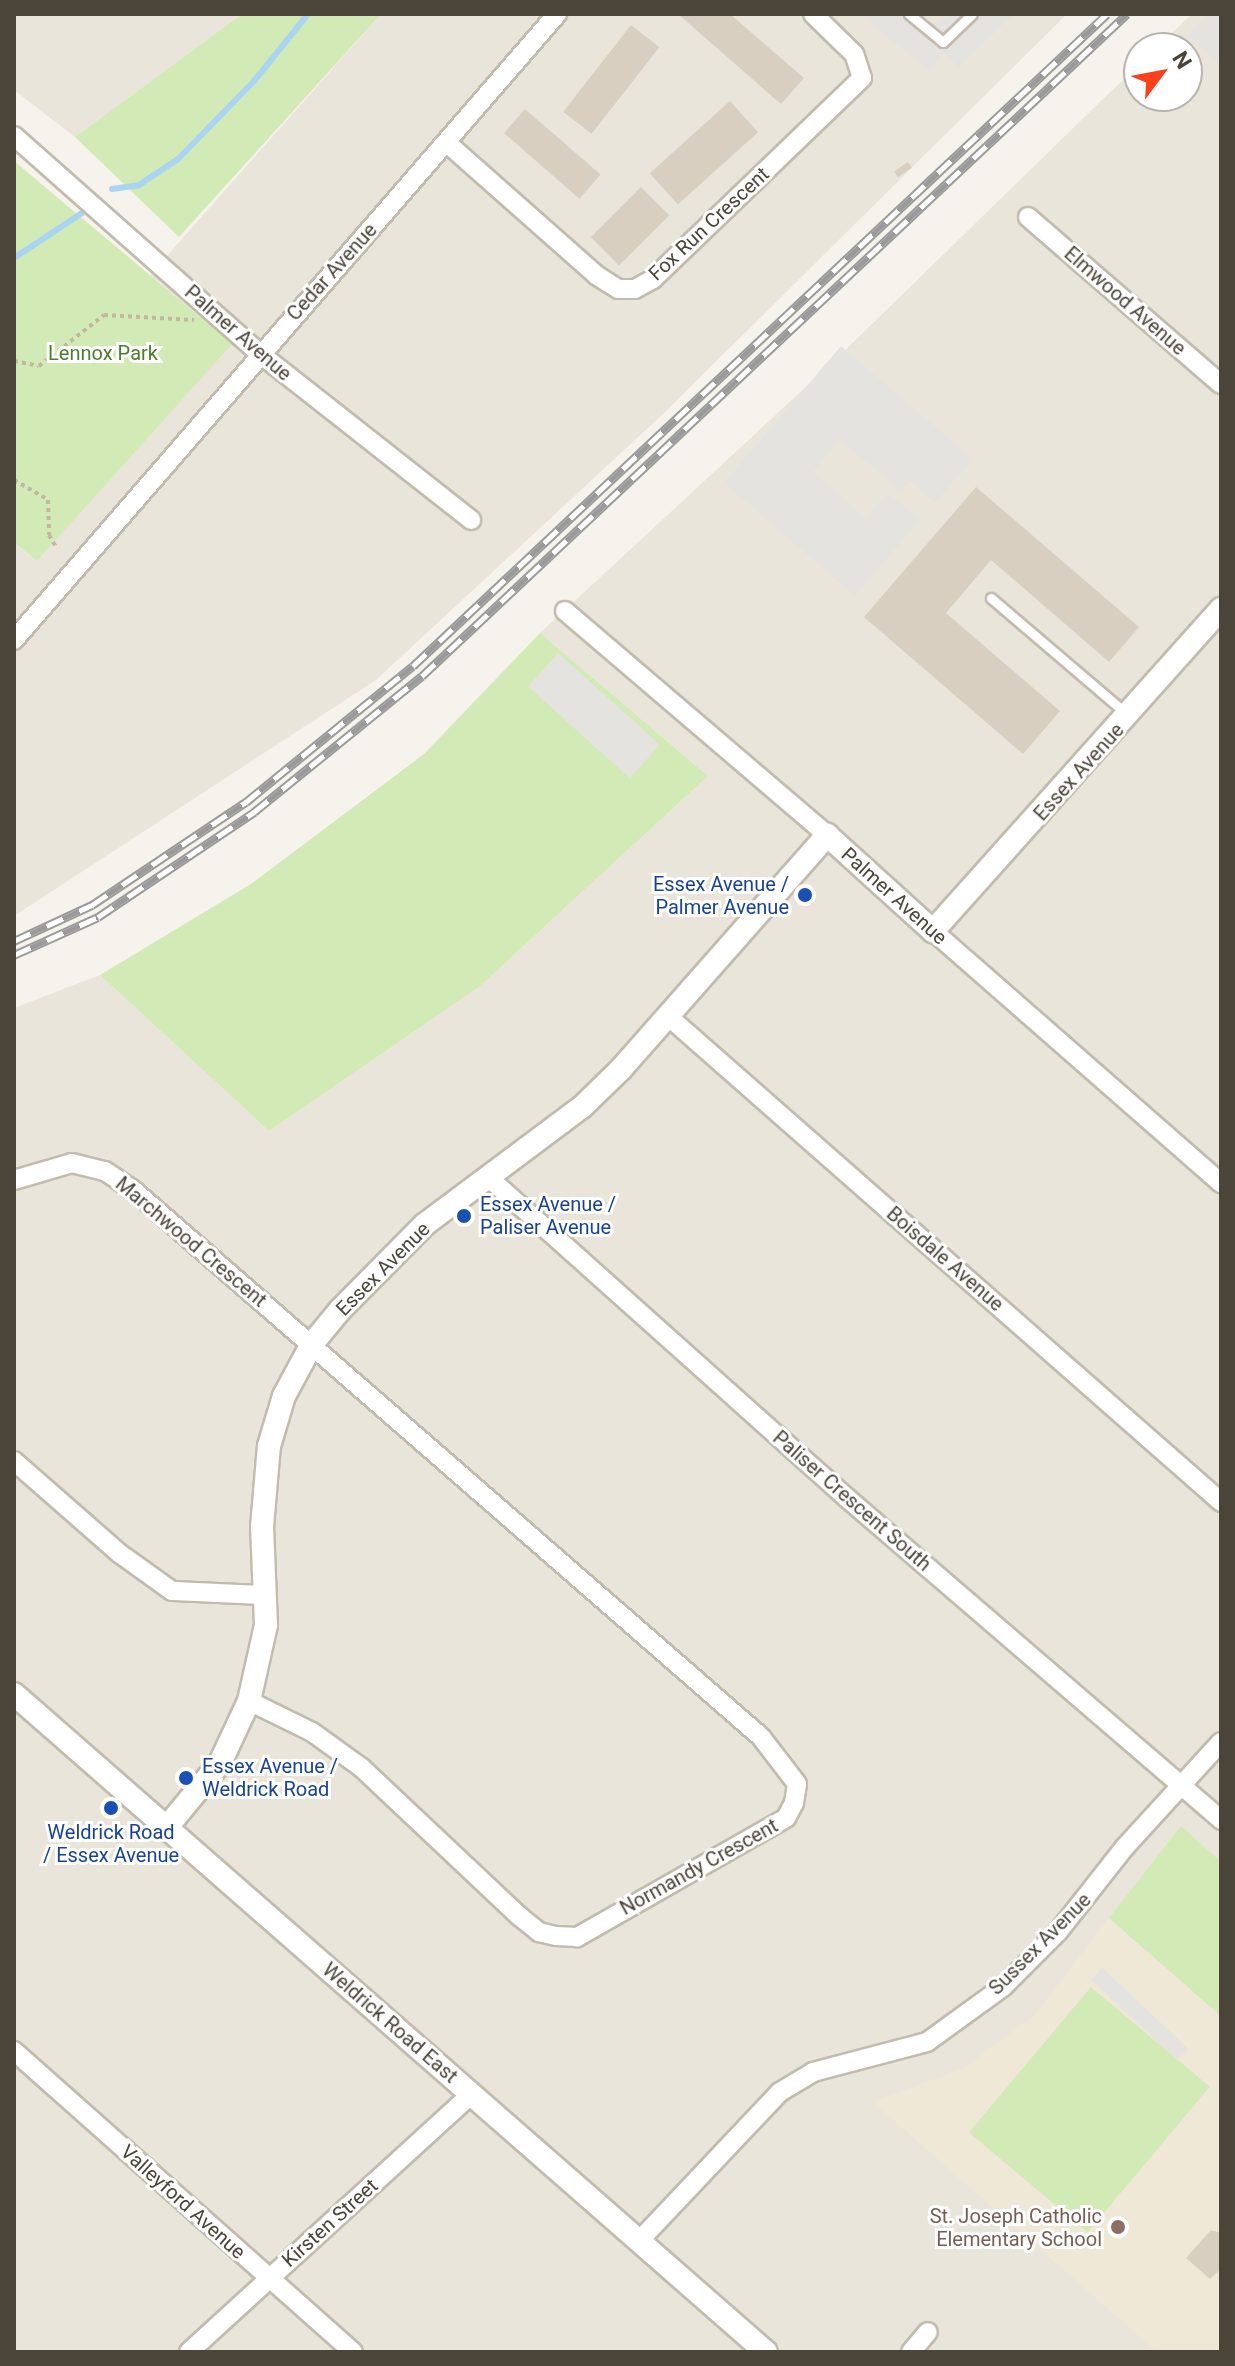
<!DOCTYPE html>
<style>
body{margin:0}
#map{position:relative;width:1235px;height:2366px;overflow:hidden;background:#f6f3ec;font-family:Roboto,sans-serif}
div>[style]{position:absolute}
[style*='--x']{left:calc(var(--x)*1px);top:calc(var(--y)*1px);width:calc(var(--w)*1px);rotate:calc(var(--a)*1deg)}
.residential>*{inset:0;background:#eae5da}
.education>*{inset:0;background:#efe8d6}
.green>*{inset:0;background:#d2eab5;transform-origin:0 0}
.parking>*{inset:0;background:#e5e3e0;transform-origin:0 0}
.stream>*{height:6px;margin:-3px;padding:0 3px;transform-origin:3px;border-radius:3px;background:#a9d4f2}
.building>*{inset:0;background:#d8cfc1;transform-origin:0 0}
.path>*{height:4px;margin-top:-2px;transform-origin:0;background:repeating-linear-gradient(90deg,#c4b79f 0 4px,transparent 0 8px)}
.roads{filter:drop-shadow(2px 0 #c2bbae) drop-shadow(-2px 0 #c2bbae) drop-shadow(0 2px #c2bbae) drop-shadow(0 -2px #c2bbae)}
.service>*{height:9px;margin:-4.5px;padding:0 4.5px;transform-origin:4.5px;border-radius:4.5px;background:#fff}
.minor>*{height:18px;margin:-9px;padding:0 9px;transform-origin:9px;border-radius:9px;background:#fff}
.tertiary>*{height:22px;margin:-11px;padding:0 11px;transform-origin:11px;border-radius:11px;background:#fff}
.rail>*{height:9px;margin-top:-4.5px;transform-origin:0;background:repeating-linear-gradient(90deg,#fff 0 18px,#9a9a9a 0 36px);box-sizing:border-box;border-block:2px solid #9a9a9a}
.dots>*{width:22px;height:22px;translate:-50% -50%;box-sizing:border-box;border:4px solid #fff;border-radius:50%}
span{translate:-50% -50%;white-space:nowrap;text-align:center;line-height:1.15;-webkit-text-stroke:6px #fff;paint-order:stroke}
.street-label{font-size:20px;color:#4b4439}
.park-label{font-size:20px;color:#4a7f2a}
.transit-label{font-size:20px;color:#164399}
.right{translate:-100% -50%;text-align:right}
.left{translate:0 -50%;text-align:left}
.education-label{font-size:20px;color:#785e54}
.frame{position:absolute;inset:0;border:16px solid #4b4439;pointer-events:none}
.north{position:absolute;left:1123px;top:32px;width:80px;height:80px;box-sizing:border-box;background:#fff;border:2px solid #b7b4b0;border-radius:50%;rotate:58deg;font-size:22px;font-weight:700;line-height:32px;text-align:center;color:#4b4439}
.north::after{content:'';display:block;margin:auto;width:28px;height:36px;background:#fc3f1d;clip-path:polygon(50% 0,100% 100%,50% 72%,0 100%)}
</style>
<div id="map">
<div class="residential">
<div style="clip-path:polygon(14px 14px,242px 14px,75px 137px,14px 90px)"></div>
<div style="clip-path:polygon(381px 14px,1067px 14px,663px 414px,376px 680px,14px 916px,14px 542px,37px 561px,231px 343px,150px 275px)"></div>
<div style="clip-path:polygon(1192px 14px,1221px 14px,1221px 2352px,14px 2352px,14px 1008px,100px 975px,269px 1131px,479px 987px,708px 776px,540px 633px,834px 361px,1139px 64px,1139px 96px,1187px 96px,1187px 48px,1156px 48px)"></div>
</div>
<div class="education">
<div style="clip-path:polygon(1109px 1918px,1221px 2016px,1221px 2352px,1157px 2352px,873px 2102px,964px 2068px,1034px 2016px)"></div>
</div>
<div class="green">
<div style="clip-path:polygon(242px 14px,381px 14px,179px 237px,75px 137px)"></div>
<div style="clip-path:polygon(14px 161px,232px 344px,37px 561px,14px 542px)"></div>
<div style="clip-path:polygon(540px 633px,708px 776px,479px 987px,269px 1131px,100px 975px,251px 884px,424px 754px)"></div>
<div style="clip-path:polygon(1181px 1826px,1221px 1862px,1221px 2016px,1109px 1918px)"></div>
<div style="left:1091px;top:1987px;width:155px;height:190px;rotate:40deg"></div>
</div>
<div class="parking">
<div style="clip-path:polygon(860px 14px,928px 14px,924px 21px,937px 23px,952px 14px,1014px 14px,959px 67px,944px 53px,929px 71px)"></div>
<div style="clip-path:polygon(1208px 14px,1221px 14px,1219px 64px,1188px 35px)"></div>
<div style="clip-path:polygon(841px 346px,973px 459px,935px 503px,910px 481px,901px 491px,840px 440px,813px 472px,866px 518px,888px 493px,920px 520px,855px 596px,724px 483px)"></div>
<div style="left:558px;top:653px;width:137px;height:45px;rotate:42deg"></div>
<div style="left:1102px;top:1968px;width:118px;height:16px;rotate:43deg"></div>
</div>
<div class="stream">
<div style="--x:112;--y:189;--w:27;--a:-8"></div>
<div style="--x:139;--y:185;--w:47;--a:-33.7"></div>
<div style="--x:178;--y:159;--w:109;--a:-45.7"></div>
<div style="--x:254;--y:81;--w:86;--a:-51.1"></div>
<div style="--x:14;--y:258;--w:82;--a:-33.5"></div>
</div>
<div class="building">
<div style="clip-path:polygon(678px 14px,730px 14px,804px 78px,781px 104px)"></div>
<div style="left:631px;top:25px;width:36px;height:110px;rotate:38deg"></div>
<div style="left:730px;top:101px;width:42px;height:108px;rotate:48deg"></div>
<div style="left:525px;top:109px;width:100px;height:32px;rotate:41deg"></div>
<div style="left:908px;top:162px;width:7px;height:17px;rotate:56deg"></div>
<div style="left:641px;top:187px;width:40px;height:71px;rotate:45deg"></div>
<div style="clip-path:polygon(976px 487px,1139px 627px,1109px 662px,991px 560px,946px 613px,1060px 711px,1023px 754px,864px 617px)"></div>
<div style="clip-path:polygon(1211px 2230px,1221px 2233px,1221px 2269px,1210px 2279px,1186px 2258px)"></div>
</div>
<div class="path">
<div style="--x:14;--y:361;--w:25;--a:11"></div>
<div style="--x:39;--y:366;--w:83;--a:-38.1"></div>
<div style="--x:104;--y:315;--w:90;--a:3.2"></div>
<div style="--x:14;--y:480;--w:39;--a:30"></div>
<div style="--x:48;--y:500;--w:35;--a:88"></div>
<div style="--x:49;--y:535;--w:16;--a:60"></div>
</div>
<div class="roads">
<div class="service">
<div style="--x:909;--y:14;--w:44;--a:39.5"></div>
<div style="--x:943;--y:42;--w:40;--a:-44"></div>
<div style="--x:991;--y:598;--w:179;--a:40.5"></div>
</div>
<div class="minor">
<div style="--x:14;--y:136;--w:327;--a:41.5"></div>
<div style="--x:259;--y:353;--w:270;--a:38.2"></div>
<div style="--x:447;--y:143;--w:199;--a:41.5"></div>
<div style="--x:596;--y:275;--w:26;--a:32"></div>
<div style="--x:618;--y:289;--w:17;--a:0"></div>
<div style="--x:635;--y:289;--w:21;--a:-29"></div>
<div style="--x:653;--y:279;--w:290;--a:-43.9"></div>
<div style="--x:862;--y:78;--w:25;--a:-108"></div>
<div style="--x:854;--y:54;--w:57;--a:-135.7"></div>
<div style="--x:1028;--y:217;--w:255;--a:40.9"></div>
<div style="--x:565;--y:611;--w:345;--a:40.5"></div>
<div style="--x:14;--y:640;--w:829;--a:-49.06"></div>
<div style="--x:933;--y:931;--w:383;--a:41.2"></div>
<div style="--x:669;--y:1017;--w:735;--a:41.3"></div>
<div style="--x:488;--y:1177;--w:482;--a:41.8"></div>
<div style="--x:847;--y:1498;--w:494;--a:40.7"></div>
<div style="--x:14;--y:1180;--w:60;--a:-16.3"></div>
<div style="--x:72;--y:1163;--w:34;--a:14"></div>
<div style="--x:105;--y:1171;--w:32;--a:34"></div>
<div style="--x:132;--y:1189;--w:834;--a:41.06"></div>
<div style="--x:761;--y:1737;--w:59;--a:52.5"></div>
<div style="--x:797;--y:1784;--w:19;--a:99"></div>
<div style="--x:794;--y:1803;--w:17;--a:118"></div>
<div style="--x:786;--y:1818;--w:241;--a:150.3"></div>
<div style="--x:577;--y:1937;--w:21;--a:-177"></div>
<div style="--x:556;--y:1936;--w:17;--a:-167"></div>
<div style="--x:539;--y:1932;--w:26;--a:-141"></div>
<div style="--x:519;--y:1916;--w:216;--a:-136.7"></div>
<div style="--x:362;--y:1768;--w:62;--a:-144.2"></div>
<div style="--x:312;--y:1732;--w:70;--a:-153.8"></div>
<div style="--x:14;--y:1461;--w:140;--a:41.2"></div>
<div style="--x:119;--y:1553;--w:65;--a:35.6"></div>
<div style="--x:172;--y:1591;--w:92;--a:2.5"></div>
<div style="--x:14;--y:2051;--w:453;--a:41.6"></div>
<div style="--x:639;--y:2241;--w:205;--a:-46.6"></div>
<div style="--x:780;--y:2092;--w:39;--a:-31"></div>
<div style="--x:813;--y:2072;--w:118;--a:-14.7"></div>
<div style="--x:927;--y:2042;--w:95;--a:-36"></div>
<div style="--x:1004;--y:1986;--w:76;--a:-45"></div>
<div style="--x:1058;--y:1932;--w:108;--a:-51.8"></div>
<div style="--x:1125;--y:1847;--w:142;--a:-47.6"></div>
<div style="--x:189;--y:2352;--w:383;--a:-42.4"></div>
<div style="--x:911;--y:2352;--w:26;--a:-50"></div>
</div>
<div class="tertiary">
<div style="--x:14;--y:1694;--w:999;--a:41.19"></div>
<div style="--x:167;--y:1827;--w:83;--a:-50.4"></div>
<div style="--x:220;--y:1763;--w:68;--a:-64.9"></div>
<div style="--x:249;--y:1701;--w:78;--a:-77.4"></div>
<div style="--x:266;--y:1625;--w:98;--a:-92.3"></div>
<div style="--x:262;--y:1527;--w:81;--a:-85.1"></div>
<div style="--x:269;--y:1446;--w:52;--a:-73.3"></div>
<div style="--x:284;--y:1396;--w:59;--a:-61.7"></div>
<div style="--x:312;--y:1344;--w:44;--a:-50.5"></div>
<div style="--x:340;--y:1310;--w:120;--a:-45.3"></div>
<div style="--x:424;--y:1225;--w:197;--a:-36.8"></div>
<div style="--x:582;--y:1107;--w:54;--a:-44.3"></div>
<div style="--x:621;--y:1069;--w:312;--a:-48.6"></div>
<div style="--x:827;--y:835;--w:143;--a:42.2"></div>
<div style="--x:933;--y:931;--w:432;--a:-48.2"></div>
</div>
</div>
<div class="rail">
<div style="--x:14;--y:941;--w:86;--a:-24.8"></div>
<div style="--x:92;--y:905;--w:185;--a:-33.8"></div>
<div style="--x:246;--y:802;--w:215;--a:-39.2"></div>
<div style="--x:413;--y:666;--w:952;--a:-43.21"></div>
<div style="--x:14;--y:955;--w:92;--a:-24.3"></div>
<div style="--x:98;--y:917;--w:188;--a:-33.9"></div>
<div style="--x:254;--y:812;--w:216;--a:-39"></div>
<div style="--x:422;--y:676;--w:967;--a:-43.2"></div>
</div>
<div class="dots">
<div style="left:805px;top:895px;background:#1a4fb4"></div>
<div style="left:464px;top:1216px;background:#1a4fb4"></div>
<div style="left:186px;top:1778px;background:#1a4fb4"></div>
<div style="left:111px;top:1808px;background:#1a4fb4"></div>
<div style="left:1118px;top:2227px;background:#8d6e63"></div>
</div>
<div class="street-label">
<span style="left:709px;top:224px;rotate:-43deg">Fox Run Crescent</span>
<span style="left:332px;top:272px;rotate:-48deg">Cedar Avenue</span>
<span style="left:1125px;top:301px;rotate:41deg">Elmwood Avenue</span>
<span style="left:238px;top:333px;rotate:41deg">Palmer Avenue</span>
<span style="left:1079px;top:772px;rotate:-48deg">Essex Avenue</span>
<span style="left:894px;top:896px;rotate:42deg">Palmer Avenue</span>
<span style="left:191px;top:1242px;rotate:40deg">Marchwood Crescent</span>
<span style="left:945px;top:1259px;rotate:41deg">Boisdale Avenue</span>
<span style="left:383px;top:1269px;rotate:-45deg">Essex Avenue</span>
<span style="left:852px;top:1501px;rotate:41deg">Paliser Crescent South</span>
<span style="left:699px;top:1867px;rotate:-29deg">Normandy Crescent</span>
<span style="left:1040px;top:1944px;rotate:-45deg">Sussex Avenue</span>
<span style="left:390px;top:2023px;rotate:41deg">Weldrick Road East</span>
<span style="left:183px;top:2202px;rotate:42deg">Valleyford Avenue</span>
<span style="left:330px;top:2223px;rotate:-42deg">Kirsten Street</span>
</div>
<div class="park-label">
<span style="left:103px;top:353px">Lennox Park</span>
</div>
<div class="transit-label">
<span class="right" style="left:789px;top:896px">Essex Avenue /<br>Palmer Avenue</span>
<span class="left" style="left:480px;top:1216px">Essex Avenue /<br>Paliser Avenue</span>
<span class="left" style="left:202px;top:1778px">Essex Avenue /<br>Weldrick Road</span>
<span style="left:111px;top:1844px">Weldrick Road<br>/ Essex Avenue</span>
</div>
<div class="education-label">
<span class="right" style="left:1102px;top:2228px">St. Joseph Catholic<br>Elementary School</span>
</div>
<div class="frame"></div>
<div class="north">N</div>
</div>
